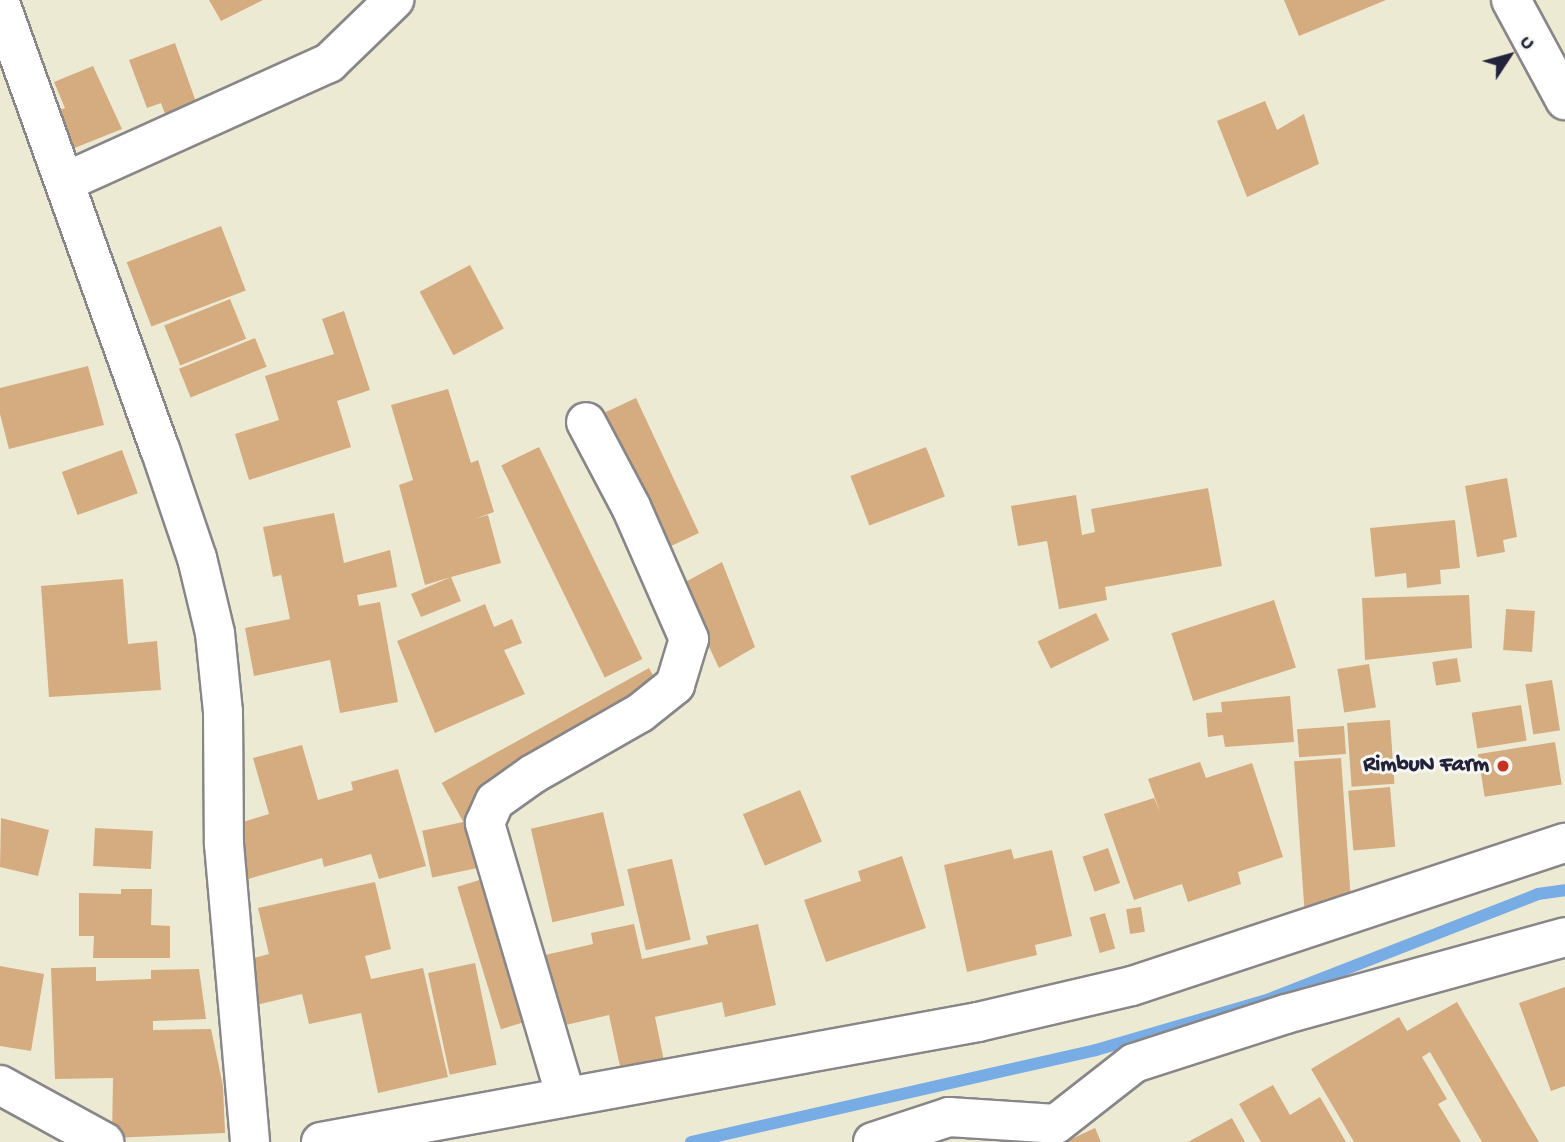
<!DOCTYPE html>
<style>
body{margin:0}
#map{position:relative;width:1565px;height:1142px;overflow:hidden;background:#edead4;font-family:"Gochi Hand",sans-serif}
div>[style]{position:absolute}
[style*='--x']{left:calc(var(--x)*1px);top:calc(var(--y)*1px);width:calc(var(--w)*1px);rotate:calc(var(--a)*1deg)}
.stream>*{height:12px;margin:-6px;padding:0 6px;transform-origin:6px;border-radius:6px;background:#77ace5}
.building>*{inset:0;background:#d5ab80;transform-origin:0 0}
.roads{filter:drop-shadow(2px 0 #888688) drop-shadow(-2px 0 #888688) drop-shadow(0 2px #888688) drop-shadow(0 -2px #888688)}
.minor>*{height:38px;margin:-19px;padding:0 19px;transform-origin:19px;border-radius:19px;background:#fff}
.secondary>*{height:38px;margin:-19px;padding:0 19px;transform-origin:19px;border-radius:19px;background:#fff}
.dots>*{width:19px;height:19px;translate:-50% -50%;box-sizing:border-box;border:4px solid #f6f6f2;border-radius:50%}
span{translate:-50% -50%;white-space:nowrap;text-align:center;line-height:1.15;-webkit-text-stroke:6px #f6f6f2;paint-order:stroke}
.poi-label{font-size:23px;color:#22223b;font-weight:700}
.right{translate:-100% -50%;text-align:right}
.north{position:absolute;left:1474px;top:21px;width:70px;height:70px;-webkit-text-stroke:5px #f6f6f2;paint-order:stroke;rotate:54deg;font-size:19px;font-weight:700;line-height:28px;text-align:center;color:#22223b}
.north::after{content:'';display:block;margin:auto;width:24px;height:32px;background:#22223b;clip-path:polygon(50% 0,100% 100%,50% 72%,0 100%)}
</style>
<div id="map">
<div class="stream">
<div style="--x:691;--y:1142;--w:415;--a:-12.8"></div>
<div style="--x:1096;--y:1050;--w:175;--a:-16.3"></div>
<div style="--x:1264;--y:1001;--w:294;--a:-21.3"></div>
<div style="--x:1538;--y:894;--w:27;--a:-8"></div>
</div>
<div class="building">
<div style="clip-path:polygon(209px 0,263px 0,221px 21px)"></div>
<div style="clip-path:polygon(1284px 0,1386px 0,1299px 36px)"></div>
<div style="clip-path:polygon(175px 43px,201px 116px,170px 127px,161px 103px,147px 108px,129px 60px)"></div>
<div style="clip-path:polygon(93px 66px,122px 129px,72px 149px,57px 111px,65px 108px,54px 82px)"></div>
<div style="clip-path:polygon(1265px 101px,1277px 130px,1304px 114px,1319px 164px,1247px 197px,1217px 121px)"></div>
<div style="left:221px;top:226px;width:69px;height:101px;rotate:69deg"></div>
<div style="left:470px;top:265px;width:72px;height:57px;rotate:62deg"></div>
<div style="left:230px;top:299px;width:43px;height:71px;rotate:68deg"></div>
<div style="clip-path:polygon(344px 311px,370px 390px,337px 401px,351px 447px,249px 480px,235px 434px,279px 420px,265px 376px,334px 354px,322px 319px)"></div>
<div style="left:255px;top:338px;width:31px;height:82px;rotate:68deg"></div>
<div style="clip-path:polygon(88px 366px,104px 425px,9px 449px,0 414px,0 388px)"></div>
<div style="clip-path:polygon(448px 389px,471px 463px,478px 460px,494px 512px,474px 519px,488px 515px,501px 563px,451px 577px,461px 601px,421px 617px,411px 594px,451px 577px,425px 585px,399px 485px,413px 480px,391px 405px)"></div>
<div style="left:636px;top:398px;width:149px;height:39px;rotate:65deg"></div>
<div style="left:539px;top:447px;width:236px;height:42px;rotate:64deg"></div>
<div style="left:926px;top:447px;width:53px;height:81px;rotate:69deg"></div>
<div style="left:122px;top:450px;width:46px;height:64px;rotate:70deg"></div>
<div style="clip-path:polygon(1507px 478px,1517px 537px,1503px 540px,1505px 552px,1477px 557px,1465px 486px)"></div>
<div style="clip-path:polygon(1208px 488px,1222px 566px,1105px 587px,1107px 600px,1059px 609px,1047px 541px,1018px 546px,1011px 506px,1076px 495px,1082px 535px,1095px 532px,1091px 509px)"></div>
<div style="clip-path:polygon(334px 513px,344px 563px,390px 550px,397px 587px,357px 595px,359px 606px,380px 602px,398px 702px,340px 713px,330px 660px,254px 676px,245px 628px,290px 619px,281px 575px,273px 577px,263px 527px)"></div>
<div style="clip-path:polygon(1455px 520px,1460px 568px,1440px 570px,1441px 584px,1407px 588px,1406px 573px,1375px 577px,1370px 528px)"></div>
<div style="clip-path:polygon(722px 562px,755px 647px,719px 668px,680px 585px)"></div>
<div style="clip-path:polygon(123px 579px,128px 644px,157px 641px,161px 690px,49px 697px,41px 586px)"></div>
<div style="clip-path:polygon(1469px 595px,1472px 648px,1365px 660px,1362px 598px)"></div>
<div style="left:1274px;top:600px;width:71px;height:108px;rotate:72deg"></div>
<div style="clip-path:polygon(485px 604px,494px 627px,512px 619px,522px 643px,504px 650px,525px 694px,435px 733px,397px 641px)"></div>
<div style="left:1506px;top:609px;width:29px;height:41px;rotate:4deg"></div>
<div style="left:1096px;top:613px;width:30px;height:65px;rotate:64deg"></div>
<div style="left:1457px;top:658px;width:24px;height:25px;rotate:81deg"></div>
<div style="left:1369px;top:664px;width:44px;height:32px;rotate:81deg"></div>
<div style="left:649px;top:668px;width:46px;height:237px;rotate:61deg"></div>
<div style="left:1552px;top:680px;width:51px;height:27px;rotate:81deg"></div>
<div style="clip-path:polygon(1290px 696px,1294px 742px,1225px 747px,1223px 735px,1208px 737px,1206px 713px,1222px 712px,1221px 702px)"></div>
<div style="left:1521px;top:705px;width:36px;height:50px;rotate:81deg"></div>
<div style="left:1390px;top:720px;width:64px;height:43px;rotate:86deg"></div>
<div style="left:1344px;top:726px;width:28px;height:47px;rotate:86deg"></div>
<div style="left:1555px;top:742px;width:43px;height:78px;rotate:81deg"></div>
<div style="clip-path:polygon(302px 745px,318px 800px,353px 790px,351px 782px,398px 769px,426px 866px,379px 879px,371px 854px,324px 867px,322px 858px,248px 879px,233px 825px,269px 814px,253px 758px)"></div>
<div style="left:1341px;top:758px;width:146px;height:47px;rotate:86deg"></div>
<div style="clip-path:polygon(1200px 762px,1206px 778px,1252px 763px,1283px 857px,1238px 872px,1241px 884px,1188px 902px,1182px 884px,1134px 900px,1104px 814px,1154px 798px,1160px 812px,1148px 779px)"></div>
<div style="left:1390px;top:787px;width:60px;height:42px;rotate:85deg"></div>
<div style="left:800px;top:790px;width:56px;height:62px;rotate:67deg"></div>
<div style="left:603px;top:812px;width:96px;height:74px;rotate:77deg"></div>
<div style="clip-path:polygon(1px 818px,49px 830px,38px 876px,0 867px)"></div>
<div style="left:477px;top:819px;width:48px;height:56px;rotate:78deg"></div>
<div style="left:95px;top:828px;width:58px;height:38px;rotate:3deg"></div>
<div style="left:1108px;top:848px;width:37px;height:27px;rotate:71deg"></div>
<div style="clip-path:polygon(1011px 849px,1014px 859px,1052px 850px,1072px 936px,1035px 945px,1037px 955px,967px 972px,944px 865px)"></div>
<div style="clip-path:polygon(902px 856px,926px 928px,826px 962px,804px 900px,861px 881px,858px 871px)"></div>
<div style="left:672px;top:859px;width:83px;height:46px;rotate:77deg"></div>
<div style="left:486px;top:878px;width:149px;height:30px;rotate:73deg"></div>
<div style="clip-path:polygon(375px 882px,391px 949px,365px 956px,371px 979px,423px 968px,448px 1077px,378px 1093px,361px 1013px,309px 1024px,302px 994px,252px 1006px,242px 961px,269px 954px,258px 908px)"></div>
<div style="clip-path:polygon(121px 889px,152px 889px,151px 925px,170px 926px,170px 958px,93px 958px,94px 936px,79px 936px,79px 893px,121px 894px)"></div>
<div style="left:1141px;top:907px;width:25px;height:15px;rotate:81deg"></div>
<div style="left:1105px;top:913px;width:37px;height:16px;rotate:74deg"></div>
<div style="clip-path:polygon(634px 924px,642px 959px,708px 944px,706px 936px,758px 924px,776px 1005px,725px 1017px,722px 1002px,655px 1017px,664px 1061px,621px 1071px,609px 1015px,557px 1027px,541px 956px,593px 944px,591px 933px)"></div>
<div style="left:475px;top:963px;width:104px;height:48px;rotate:78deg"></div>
<div style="clip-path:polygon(0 966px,44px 974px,31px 1051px,0 1046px)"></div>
<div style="clip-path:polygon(96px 967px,96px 981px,151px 979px,151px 970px,199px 969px,206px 1019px,153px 1021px,153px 1030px,211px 1029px,223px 1086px,225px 1133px,112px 1138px,113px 1078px,55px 1079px,51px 968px)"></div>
<div style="clip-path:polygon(1565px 987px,1565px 1086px,1551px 1091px,1519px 1003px)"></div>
<div style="clip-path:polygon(1457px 1002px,1539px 1142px,1482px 1142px,1430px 1052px,1422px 1057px,1447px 1099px,1438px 1104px,1461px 1142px,1354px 1142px,1311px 1069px,1399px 1017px,1407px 1031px)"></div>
<div style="clip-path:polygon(1273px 1085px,1290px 1115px,1320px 1097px,1346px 1142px,1261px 1142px,1239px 1104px)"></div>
<div style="clip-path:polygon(1232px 1118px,1245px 1142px,1188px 1142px)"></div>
<div style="clip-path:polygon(1095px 1128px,1101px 1142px,1065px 1142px)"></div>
</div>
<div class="roads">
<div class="minor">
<div style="--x:1511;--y:0;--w:114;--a:61.6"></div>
<div style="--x:0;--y:3;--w:474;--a:70.3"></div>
<div style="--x:160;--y:449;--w:115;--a:71.3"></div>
<div style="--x:197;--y:558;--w:77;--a:76.5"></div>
<div style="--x:215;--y:633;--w:79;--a:84.2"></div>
<div style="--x:223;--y:712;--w:132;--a:89.6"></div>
<div style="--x:224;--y:844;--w:299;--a:85"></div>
<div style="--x:65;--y:182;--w:290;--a:-24.3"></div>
<div style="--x:329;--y:63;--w:91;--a:-44.1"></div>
<div style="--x:566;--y:1097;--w:286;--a:-106.5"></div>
<div style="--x:485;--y:823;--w:24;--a:-66"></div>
<div style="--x:495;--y:801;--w:47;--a:-35.4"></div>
<div style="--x:533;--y:774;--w:123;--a:-29.7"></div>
<div style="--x:640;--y:713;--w:45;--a:-38.7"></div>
<div style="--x:675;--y:685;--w:48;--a:-73.1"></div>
<div style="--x:689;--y:639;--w:144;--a:-113.7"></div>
<div style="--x:631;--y:507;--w:96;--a:-117.9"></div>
<div style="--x:873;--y:1142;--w:80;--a:-18.2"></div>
<div style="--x:949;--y:1117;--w:107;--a:3.7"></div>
<div style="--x:1056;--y:1124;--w:99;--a:-38"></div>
<div style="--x:1134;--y:1063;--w:160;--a:-17.9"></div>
<div style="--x:1286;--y:1014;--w:289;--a:-15.4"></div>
</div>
<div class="secondary">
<div style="--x:0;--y:1085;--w:119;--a:28.7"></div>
<div style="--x:321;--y:1142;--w:668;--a:-10.35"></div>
<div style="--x:978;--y:1022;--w:158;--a:-13.2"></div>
<div style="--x:1132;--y:986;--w:456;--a:-18.3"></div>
</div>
</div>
<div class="dots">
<div style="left:1503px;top:766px;background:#c8321e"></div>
</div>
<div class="poi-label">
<span class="right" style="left:1489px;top:766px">RimbuN Farm</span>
</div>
<div class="north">U</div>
</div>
